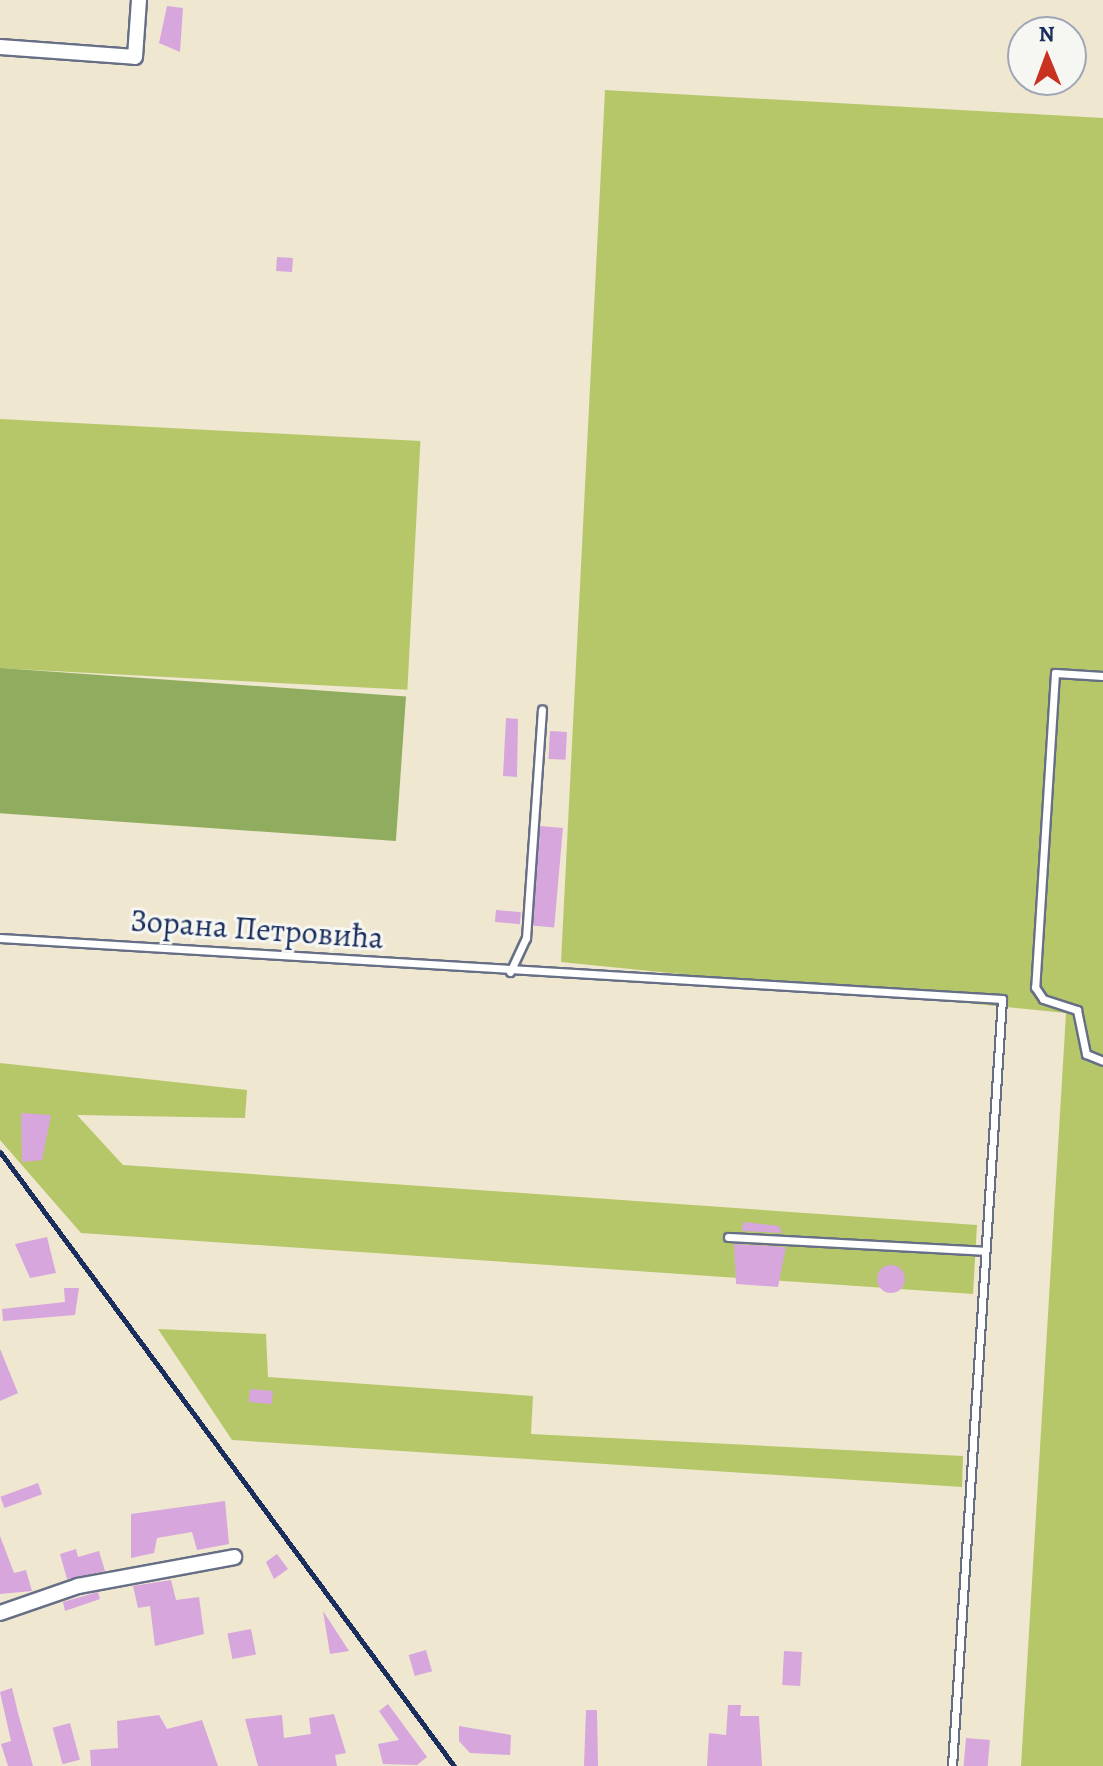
<!DOCTYPE html>
<meta charset="utf-8">
<style>
body{margin:0}
#map{position:relative;width:1103px;height:1766px;overflow:hidden;background:#f0e7d0;font-family:Alegreya,serif}
div>[style]{position:absolute}
[style*='--x']{left:calc(var(--x)*1px);top:calc(var(--y)*1px);width:calc(var(--w)*1px);rotate:calc(var(--a)*1deg)}
.green>*{inset:0;background:#b6c76a;transform-origin:0 0}
.forest>*{inset:0;background:#90ac5e;transform-origin:0 0}
.building>*{inset:0;background:#d6a6dd;transform-origin:0 0}
.round{border-radius:50%}
.roads{filter:drop-shadow(2px 0 #666f86) drop-shadow(-2px 0 #666f86) drop-shadow(0 2px #666f86) drop-shadow(0 -2px #666f86)}
.lane>*{height:7px;margin:-3.5px;padding:0 3.5px;transform-origin:3.5px;border-radius:3.5px;background:#fff}
.street>*{height:14px;margin:-7px;padding:0 7px;transform-origin:7px;border-radius:7px;background:#fff}
.rail>*{height:5px;margin:-2.5px;padding:0 2.5px;transform-origin:2.5px;border-radius:2.5px;background:#1b2f5e}
span{translate:-50% -50%;white-space:nowrap;text-align:center;line-height:1.15;-webkit-text-stroke:6px #f6f6f2;paint-order:stroke}
.street-label{font-size:32px;color:#1b2f5e}
.north{position:absolute;left:1007px;top:16px;width:80px;height:80px;box-sizing:border-box;background:#f6f6f2;border:2px solid #9ea6b7;border-radius:50%;rotate:359deg;font-size:22px;font-weight:700;line-height:32px;text-align:center;color:#1b2f5e}
.north::after{content:'';display:block;margin:auto;width:28px;height:36px;background:#c8321e;clip-path:polygon(50% 0,100% 100%,50% 72%,0 100%)}
</style>
<div id="map">
<div class="green">
<div style="clip-path:polygon(605px 90px,1103px 118px,1103px 1766px,1021px 1766px,1066px 1013px,561px 962px)"></div>
<div style="left:0;top:419px;width:421px;height:249px;rotate:3deg"></div>
<div style="clip-path:polygon(0 1063px,247px 1090px,245px 1118px,77px 1115px,123px 1165px,977px 1225px,973px 1294px,81px 1233px,0 1140px)"></div>
<div style="clip-path:polygon(158px 1329px,266px 1334px,268px 1377px,533px 1396px,531px 1434px,963px 1456px,962px 1487px,232px 1440px)"></div>
</div>
<div class="forest">
<div style="left:0;top:668px;width:407px;height:145px;rotate:4deg"></div>
</div>
<div class="building">
<div style="clip-path:polygon(167px 6px,183px 8px,180px 52px,159px 43px)"></div>
<div style="left:277px;top:257px;width:16px;height:14px;rotate:4deg"></div>
<div style="clip-path:polygon(506px 718px,518px 719px,517px 777px,503px 776px)"></div>
<div style="left:550px;top:731px;width:17px;height:28px;rotate:3deg"></div>
<div style="left:540px;top:826px;width:23px;height:100px;rotate:5deg"></div>
<div style="left:496px;top:910px;width:25px;height:12px;rotate:5deg"></div>
<div style="clip-path:polygon(21px 1113px,51px 1115px,42px 1160px,22px 1162px)"></div>
<div style="clip-path:polygon(743px 1222px,779px 1226px,782px 1233px,742px 1231px)"></div>
<div style="clip-path:polygon(47px 1237px,56px 1273px,30px 1278px,15px 1244px)"></div>
<div style="clip-path:polygon(734px 1244px,786px 1247px,778px 1287px,736px 1284px)"></div>
<div class="round" style="left:877px;top:1265px;width:28px;height:28px"></div>
<div style="clip-path:polygon(64px 1288px,79px 1288px,75px 1315px,3px 1321px,2px 1309px,65px 1302px)"></div>
<div style="clip-path:polygon(0 1349px,18px 1393px,0 1401px)"></div>
<div style="left:250px;top:1389px;width:23px;height:13px;rotate:5deg"></div>
<div style="left:38px;top:1483px;width:12px;height:40px;rotate:70deg"></div>
<div style="clip-path:polygon(225px 1501px,229px 1544px,197px 1550px,192px 1532px,157px 1538px,154px 1553px,131px 1558px,131px 1514px)"></div>
<div style="clip-path:polygon(0 1536px,14px 1573px,26px 1570px,32px 1591px,0 1594px)"></div>
<div style="clip-path:polygon(76px 1549px,78px 1557px,99px 1551px,105px 1571px,67px 1579px,60px 1554px)"></div>
<div style="clip-path:polygon(277px 1554px,288px 1569px,274px 1579px,266px 1562px)"></div>
<div style="clip-path:polygon(171px 1580px,176px 1600px,199px 1597px,204px 1634px,155px 1646px,150px 1606px,138px 1608px,133px 1586px)"></div>
<div style="clip-path:polygon(98px 1592px,100px 1599px,65px 1611px,63px 1602px)"></div>
<div style="clip-path:polygon(323px 1611px,349px 1651px,330px 1654px)"></div>
<div style="left:251px;top:1629px;width:26px;height:24px;rotate:79deg"></div>
<div style="left:426px;top:1650px;width:22px;height:18px;rotate:74deg"></div>
<div style="left:784px;top:1651px;width:18px;height:34px;rotate:3deg"></div>
<div style="clip-path:polygon(12px 1688px,18px 1713px,33px 1766px,8px 1766px,1px 1744px,11px 1741px,0 1692px)"></div>
<div style="clip-path:polygon(388px 1704px,427px 1757px,417px 1765px,383px 1764px,378px 1744px,399px 1740px,379px 1711px)"></div>
<div style="clip-path:polygon(728px 1705px,741px 1705px,740px 1716px,759px 1716px,762px 1766px,707px 1766px,709px 1733px,726px 1735px)"></div>
<div style="clip-path:polygon(586px 1710px,597px 1710px,598px 1766px,584px 1766px)"></div>
<div style="clip-path:polygon(334px 1714px,346px 1753px,335px 1755px,337px 1766px,258px 1766px,245px 1719px,282px 1715px,284px 1738px,311px 1734px,309px 1718px)"></div>
<div style="clip-path:polygon(159px 1715px,167px 1729px,202px 1720px,218px 1766px,91px 1766px,90px 1750px,118px 1748px,117px 1721px)"></div>
<div style="left:70px;top:1723px;width:38px;height:18px;rotate:75deg"></div>
<div style="clip-path:polygon(459px 1726px,511px 1735px,510px 1755px,470px 1753px,459px 1741px)"></div>
<div style="left:966px;top:1738px;width:24px;height:28px;rotate:5deg"></div>
</div>
<div class="roads">
<div class="lane">
<div style="--x:1103;--y:676;--w:48;--a:-176.4"></div>
<div style="--x:1055;--y:673;--w:315;--a:93.6"></div>
<div style="--x:1035;--y:987;--w:14;--a:56"></div>
<div style="--x:1043;--y:999;--w:36;--a:18"></div>
<div style="--x:1077;--y:1010;--w:45;--a:78.4"></div>
<div style="--x:1086;--y:1054;--w:18;--a:22"></div>
<div style="--x:0;--y:938;--w:1004;--a:3.48"></div>
<div style="--x:1002;--y:999;--w:769;--a:93.73"></div>
<div style="--x:510;--y:972;--w:38;--a:-65"></div>
<div style="--x:526;--y:938;--w:229;--a:-86"></div>
<div style="--x:728;--y:1237;--w:257;--a:3.1"></div>
</div>
<div class="street">
<div style="--x:0;--y:47;--w:135;--a:4.2"></div>
<div style="--x:135;--y:57;--w:57;--a:-86"></div>
<div style="--x:0;--y:1613;--w:83;--a:-19.1"></div>
<div style="--x:78;--y:1586;--w:159;--a:-10.5"></div>
</div>
</div>
<div class="rail">
<div style="--x:0;--y:1152;--w:764;--a:53.52"></div>
</div>
<div class="street-label">
<span style="left:257px;top:929px;rotate:4deg">Зорана Петровића</span>
</div>
<div class="north">N</div>
</div>
